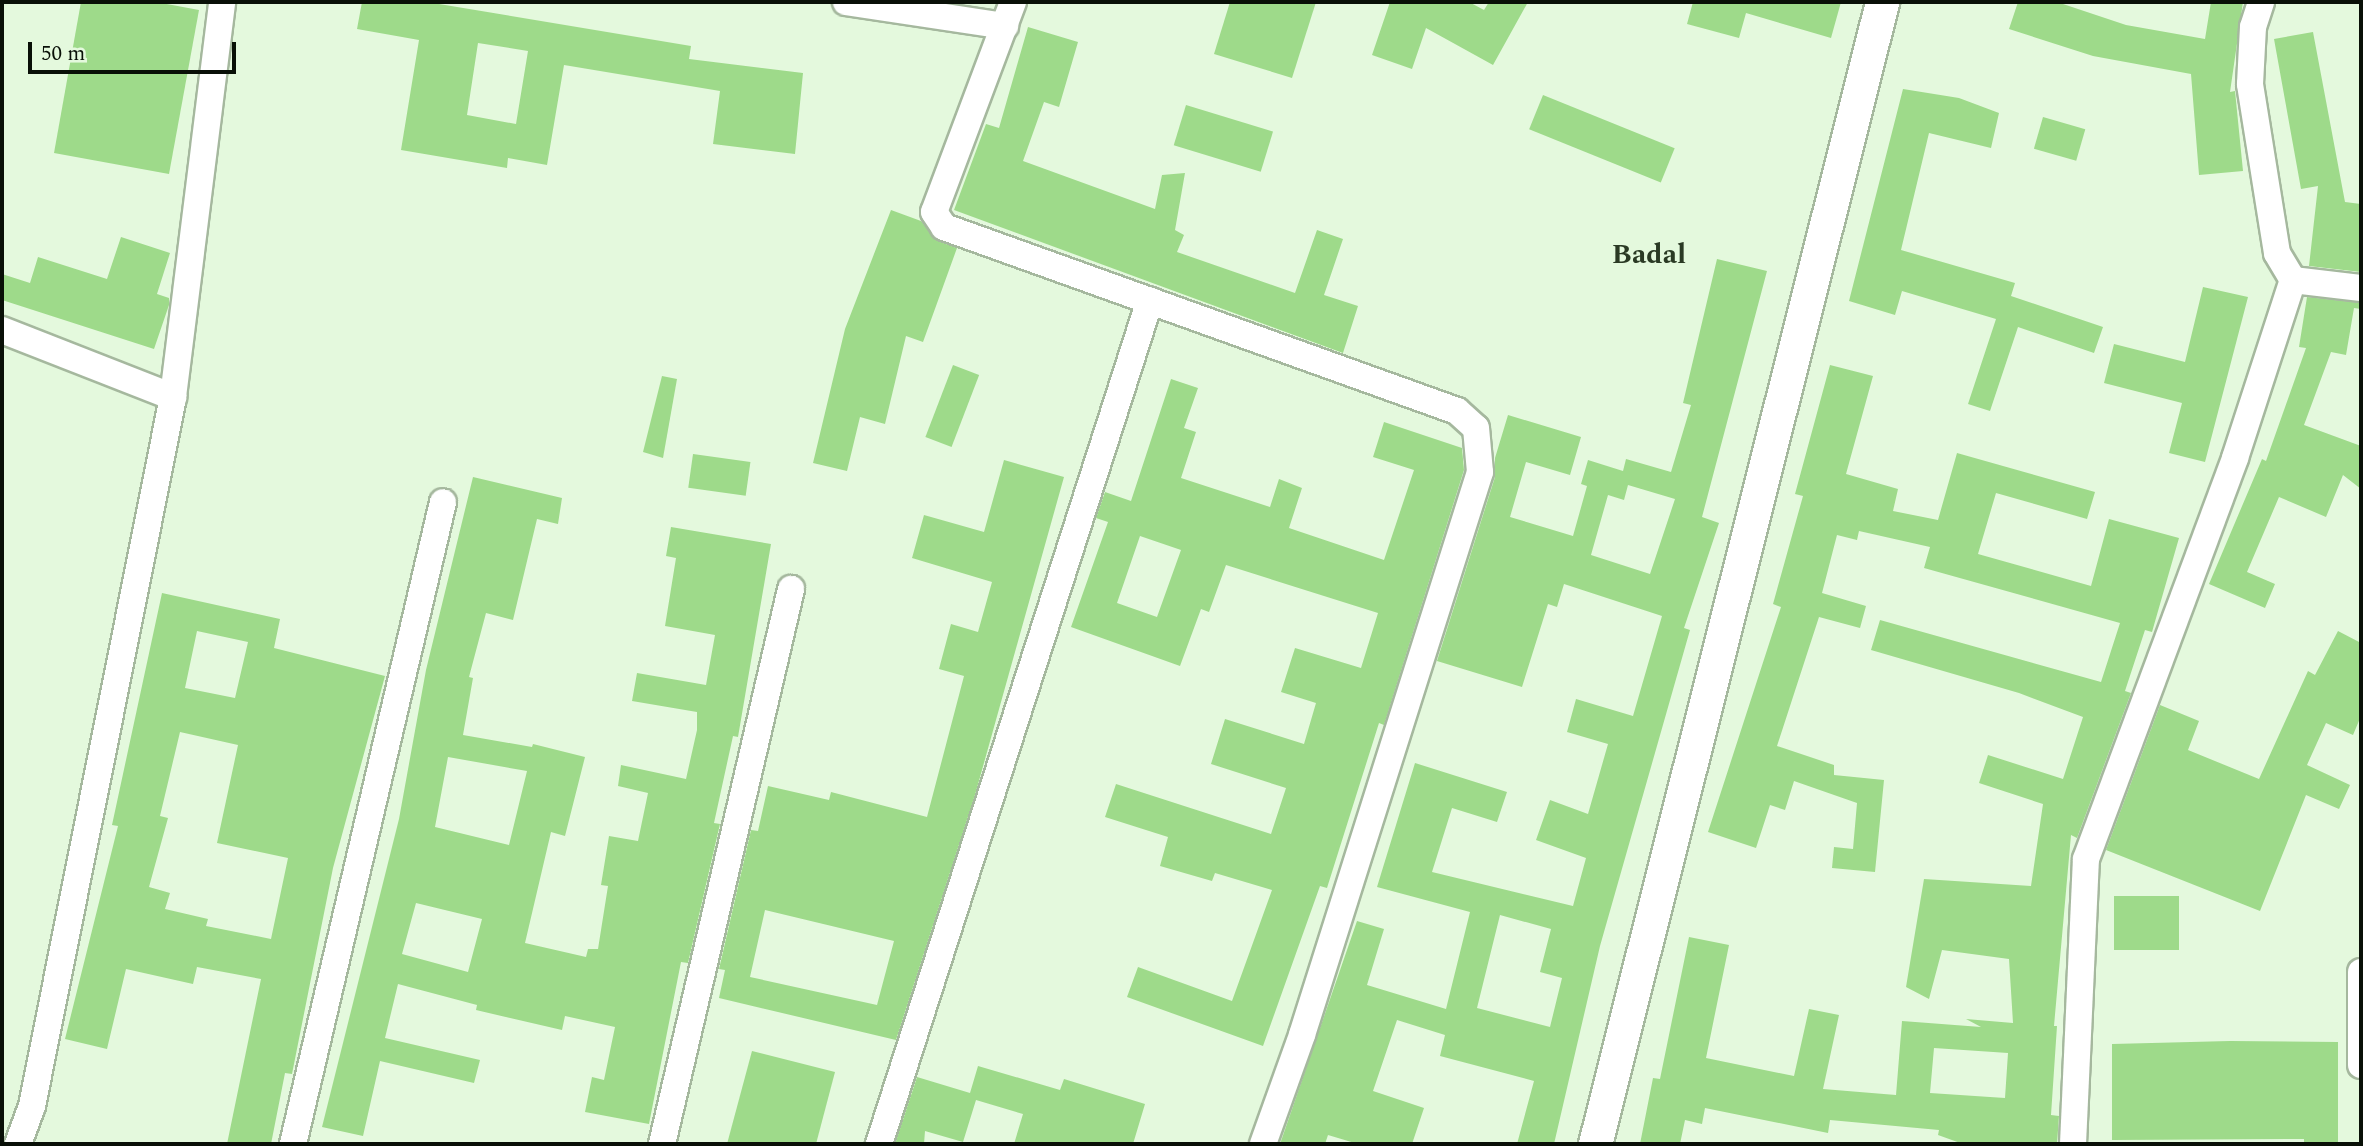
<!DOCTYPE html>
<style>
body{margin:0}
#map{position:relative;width:2363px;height:1146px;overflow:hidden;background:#e4f9dd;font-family:Spectral,serif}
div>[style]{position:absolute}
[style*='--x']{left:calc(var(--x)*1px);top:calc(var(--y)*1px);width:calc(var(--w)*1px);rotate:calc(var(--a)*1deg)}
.building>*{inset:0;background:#9eda8a;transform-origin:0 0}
.roads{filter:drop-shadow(2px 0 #a5b89e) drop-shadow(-2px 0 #a5b89e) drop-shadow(0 2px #a5b89e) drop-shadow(0 -2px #a5b89e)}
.minor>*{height:26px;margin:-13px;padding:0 13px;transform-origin:13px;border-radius:13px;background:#fff}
.tertiary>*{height:33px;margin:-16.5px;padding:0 16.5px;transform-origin:16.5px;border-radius:16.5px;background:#fff}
span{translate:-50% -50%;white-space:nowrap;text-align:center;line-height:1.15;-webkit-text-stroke:5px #e4f9dd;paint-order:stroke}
.quarter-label{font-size:28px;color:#2a3a24;font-weight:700}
.frame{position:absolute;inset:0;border:4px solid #091007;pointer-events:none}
.scale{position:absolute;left:28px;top:42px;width:208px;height:32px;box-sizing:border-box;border:4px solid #091007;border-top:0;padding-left:9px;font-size:21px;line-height:24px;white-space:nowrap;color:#091007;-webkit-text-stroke:5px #e4f9dd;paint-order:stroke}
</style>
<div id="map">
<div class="building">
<div style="clip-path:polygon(81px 2px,156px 2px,199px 10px,169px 174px,54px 153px)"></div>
<div style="clip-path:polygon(evenodd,362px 2px,427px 2px,691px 46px,689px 59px,803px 73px,795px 154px,713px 144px,720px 91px,564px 65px,547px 165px,508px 158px,507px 168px,401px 150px,419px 40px,357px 29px,362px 2px,478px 43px,528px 51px,516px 124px,467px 115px,478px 43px)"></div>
<div style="clip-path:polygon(1230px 2px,1316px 2px,1292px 78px,1214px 54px)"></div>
<div style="clip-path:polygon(1390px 2px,1469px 2px,1484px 10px,1489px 2px,1528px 2px,1493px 65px,1426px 28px,1412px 69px,1372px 55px)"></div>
<div style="clip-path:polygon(1693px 2px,1841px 2px,1831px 38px,1746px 13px,1739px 38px,1687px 24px)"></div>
<div style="clip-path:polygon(2018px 2px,2057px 2px,2126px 25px,2205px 39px,2211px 2px,2243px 2px,2230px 92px,2235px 91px,2243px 171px,2199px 175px,2191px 74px,2093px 56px,2009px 29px)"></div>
<div style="clip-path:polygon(1028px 27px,1078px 42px,1059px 107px,1044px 102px,1023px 161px,1155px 209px,1162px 175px,1185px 173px,1175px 230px,1184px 235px,1177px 252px,1295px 293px,1317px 230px,1343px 239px,1324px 295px,1358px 306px,1343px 353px,954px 210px,986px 124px,999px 128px)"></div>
<div style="clip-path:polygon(2313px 32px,2345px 202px,2361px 204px,2361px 272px,2309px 266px,2318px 186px,2301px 189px,2274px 39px)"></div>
<div style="clip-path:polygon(1903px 89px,1959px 98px,1999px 113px,1991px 148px,1929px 133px,1901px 250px,2015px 283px,2011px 296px,2103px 327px,2094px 353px,2018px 327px,1990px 411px,1968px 404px,1996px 319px,1902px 291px,1895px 315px,1849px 301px)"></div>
<div style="left:1543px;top:95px;width:142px;height:37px;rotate:22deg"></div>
<div style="left:1186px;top:105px;width:91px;height:42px;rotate:17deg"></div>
<div style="left:2043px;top:117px;width:44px;height:33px;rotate:16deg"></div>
<div style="clip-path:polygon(891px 210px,921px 221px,938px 241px,957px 248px,923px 342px,906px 336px,885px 424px,860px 417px,847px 471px,813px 463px,845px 329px)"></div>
<div style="clip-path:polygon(121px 237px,170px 253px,157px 294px,169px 298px,169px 305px,154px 349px,2px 300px,2px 274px,30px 283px,38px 257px,107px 279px)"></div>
<div style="clip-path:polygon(evenodd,1717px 259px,1767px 271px,1702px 517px,1719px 523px,1684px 628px,1690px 630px,1600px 946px,1554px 1144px,1517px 1144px,1534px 1081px,1440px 1056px,1445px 1035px,1397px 1020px,1373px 1091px,1424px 1108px,1412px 1144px,1358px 1144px,1328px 1135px,1325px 1144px,1280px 1144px,1357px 921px,1384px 929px,1367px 985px,1446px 1009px,1470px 912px,1377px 887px,1415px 763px,1507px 792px,1497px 822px,1452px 808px,1432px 872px,1573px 906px,1586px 858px,1536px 840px,1550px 800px,1588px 814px,1608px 744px,1567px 732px,1576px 699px,1633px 716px,1662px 616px,1564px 584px,1557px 607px,1548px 604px,1522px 687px,1437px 661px,1495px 477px,1495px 458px,1508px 415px,1581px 437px,1570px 475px,1526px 462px,1510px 517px,1573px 536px,1587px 486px,1581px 484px,1588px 460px,1623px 471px,1626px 459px,1671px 472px,1691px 405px,1683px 403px,1717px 259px,1628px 485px,1675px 499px,1650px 574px,1591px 555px,1608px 495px,1624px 500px,1628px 485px,1717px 259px,1500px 915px,1551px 929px,1540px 972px,1562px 978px,1550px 1027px,1477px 1008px,1500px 915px)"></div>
<div style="clip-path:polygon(2203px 287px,2248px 297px,2205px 462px,2169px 453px,2182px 403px,2104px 383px,2114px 344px,2185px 362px)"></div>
<div style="clip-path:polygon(2307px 297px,2361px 303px,2361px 309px,2354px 308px,2346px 355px,2331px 352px,2304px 425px,2361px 446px,2361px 489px,2343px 475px,2326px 517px,2279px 497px,2247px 572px,2275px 584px,2265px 608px,2209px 584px,2262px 459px,2266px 461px,2306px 348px,2299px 347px)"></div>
<div style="left:953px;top:365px;width:28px;height:77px;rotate:21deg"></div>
<div style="clip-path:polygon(evenodd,1830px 365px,1873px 376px,1846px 474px,1898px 489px,1893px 511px,1938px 520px,1957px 453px,2095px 492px,2087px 519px,1996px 493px,1978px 554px,2091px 586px,2109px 519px,2179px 538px,2152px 632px,2145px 630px,2125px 691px,2131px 693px,2077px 838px,2071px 835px,2054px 1026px,2057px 1026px,2051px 1115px,2059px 1116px,2057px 1144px,1963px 1144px,1938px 1135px,1939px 1130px,1830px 1120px,1828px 1133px,1705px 1108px,1702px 1124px,1685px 1120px,1680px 1144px,1640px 1144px,1653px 1078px,1660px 1079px,1689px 937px,1729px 945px,1706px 1058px,1794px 1076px,1809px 1009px,1839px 1015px,1823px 1089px,1896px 1095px,1902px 1021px,1981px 1027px,1966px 1019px,2013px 1023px,2009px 959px,1942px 950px,1929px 999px,1906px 987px,1924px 879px,2031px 886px,2043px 804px,1979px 783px,1988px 755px,2063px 779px,2083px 717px,2019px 693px,1871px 650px,1880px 620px,2101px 682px,2120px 623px,1924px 568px,1930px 547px,1859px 531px,1857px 540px,1837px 535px,1822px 593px,1866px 606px,1860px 628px,1819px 617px,1777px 746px,1834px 765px,1834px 775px,1884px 780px,1875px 872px,1832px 868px,1834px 847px,1853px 849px,1857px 803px,1794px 781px,1785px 810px,1770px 805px,1756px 848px,1708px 832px,1781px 607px,1773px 604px,1803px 496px,1795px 494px,1830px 365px,1934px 1048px,2008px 1053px,2005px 1098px,1930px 1093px,1934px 1048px)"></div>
<div style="clip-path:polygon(662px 376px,677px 379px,663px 458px,643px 452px)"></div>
<div style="clip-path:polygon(evenodd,1171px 379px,1198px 388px,1184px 428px,1196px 432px,1181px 478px,1270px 507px,1279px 479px,1302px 488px,1289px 528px,1384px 560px,1414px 470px,1373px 457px,1384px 422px,1462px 448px,1464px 470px,1384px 725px,1379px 723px,1327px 888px,1320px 886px,1263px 1046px,1127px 997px,1138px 967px,1232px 1001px,1272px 890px,1215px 873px,1212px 881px,1160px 866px,1168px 837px,1105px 817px,1116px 784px,1271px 834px,1286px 788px,1211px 764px,1225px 719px,1304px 744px,1316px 703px,1281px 692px,1295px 648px,1361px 668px,1378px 613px,1226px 565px,1209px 612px,1201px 609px,1180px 666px,1071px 627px,1108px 522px,1096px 518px,1105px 492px,1131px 501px,1171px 379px,1140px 536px,1181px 550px,1157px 617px,1117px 603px,1140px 536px)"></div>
<div style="left:693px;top:454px;width:58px;height:34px;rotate:8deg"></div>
<div style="clip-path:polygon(evenodd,1004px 460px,1064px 477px,975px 795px,896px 1040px,719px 998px,725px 970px,719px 969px,751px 830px,758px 831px,768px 786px,829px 800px,831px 792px,927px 817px,964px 676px,939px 669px,951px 624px,978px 632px,992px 582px,912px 558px,924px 515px,984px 532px,1004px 460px,765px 910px,894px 941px,877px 1005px,750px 977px,765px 910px)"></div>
<div style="clip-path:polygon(evenodd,473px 477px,562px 498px,558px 524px,537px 519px,513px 620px,486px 613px,469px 677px,473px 678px,463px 735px,532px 747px,533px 744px,585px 757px,565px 836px,551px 832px,525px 943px,586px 957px,588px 949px,598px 949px,608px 886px,601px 885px,609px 836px,638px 841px,648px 793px,618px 786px,621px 765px,686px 779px,697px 730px,697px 712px,632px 701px,637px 673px,706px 685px,715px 635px,665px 626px,676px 558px,666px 556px,671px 527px,771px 544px,738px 737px,733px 736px,714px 823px,720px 824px,688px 963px,681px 962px,649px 1124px,585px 1112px,592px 1077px,604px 1080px,615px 1027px,565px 1016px,562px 1030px,476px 1010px,477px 1005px,398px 984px,385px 1038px,480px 1060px,474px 1083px,380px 1061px,363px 1136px,322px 1127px,399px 819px,426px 670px,473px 477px,448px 757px,527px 771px,509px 845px,435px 827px,448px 757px,473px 477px,416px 903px,482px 919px,468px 972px,402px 954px,416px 903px)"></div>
<div style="clip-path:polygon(evenodd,162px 593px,280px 619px,274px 648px,385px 676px,333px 868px,292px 1074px,285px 1073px,271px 1144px,227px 1144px,261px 979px,197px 967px,193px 984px,126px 969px,107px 1049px,65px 1039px,118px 826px,112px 825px,162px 593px,197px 631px,248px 642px,235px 698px,185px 688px,197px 631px,162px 593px,180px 732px,238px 745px,217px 843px,288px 858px,271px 939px,206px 926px,208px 919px,165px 909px,170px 893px,149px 887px,168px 818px,160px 816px,180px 732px)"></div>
<div style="clip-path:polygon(2338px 631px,2361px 643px,2361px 716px,2353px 735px,2326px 723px,2307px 765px,2350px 785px,2339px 809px,2306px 795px,2260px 911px,2106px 850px,2160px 705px,2199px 721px,2188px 750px,2259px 779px,2308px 671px,2315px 675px)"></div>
<div style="left:2114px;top:896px;width:65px;height:54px"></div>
<div style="clip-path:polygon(2230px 1041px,2338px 1042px,2338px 1144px,2304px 1144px,2304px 1139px,2112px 1140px,2112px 1044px)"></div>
<div style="clip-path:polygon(752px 1051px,835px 1072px,816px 1144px,727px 1144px)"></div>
<div style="clip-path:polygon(978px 1066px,1060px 1090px,1064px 1079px,1145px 1104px,1133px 1144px,1014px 1144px,1023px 1114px,976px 1100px,963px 1142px,925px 1131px,924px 1144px,895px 1144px,917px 1077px,970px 1093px)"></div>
</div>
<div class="roads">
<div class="minor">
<div style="--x:846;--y:2;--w:161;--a:8.6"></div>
<div style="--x:1013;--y:2;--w:224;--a:110.6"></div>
<div style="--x:934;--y:212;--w:18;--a:56"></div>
<div style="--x:944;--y:227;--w:545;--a:19.73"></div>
<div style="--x:1457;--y:411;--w:25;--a:42"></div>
<div style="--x:1476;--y:428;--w:44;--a:84.8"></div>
<div style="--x:1480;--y:472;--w:590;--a:107.55"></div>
<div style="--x:1302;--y:1035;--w:116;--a:109.7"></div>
<div style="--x:2293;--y:280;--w:68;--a:6.7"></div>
<div style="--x:2;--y:330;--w:184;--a:21.4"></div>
<div style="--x:2361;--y:972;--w:93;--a:90"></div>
<div style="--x:18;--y:1144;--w:40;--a:-69.8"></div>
<div style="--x:32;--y:1106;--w:723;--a:-78.75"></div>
<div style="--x:173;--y:397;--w:398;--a:-82.9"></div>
<div style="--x:293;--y:1144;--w:659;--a:-76.85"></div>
<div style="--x:662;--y:1144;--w:570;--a:-76.91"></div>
<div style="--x:879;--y:1144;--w:886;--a:-72.2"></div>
<div style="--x:2073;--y:1144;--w:285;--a:-87.4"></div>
<div style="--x:2086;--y:859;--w:428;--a:-69.6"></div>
<div style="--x:2235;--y:458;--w:187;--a:-72"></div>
<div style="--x:2293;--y:280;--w:31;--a:-121"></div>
<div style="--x:2277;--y:253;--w:171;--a:-99.1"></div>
<div style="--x:2250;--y:84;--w:57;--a:-87"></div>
<div style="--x:2253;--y:27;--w:26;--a:-72"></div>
</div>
<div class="tertiary">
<div style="--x:1595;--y:1144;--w:1178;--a:-75.89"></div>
</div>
</div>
<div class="quarter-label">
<span style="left:1649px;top:255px">Badal</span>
</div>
<div class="frame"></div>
<div class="scale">50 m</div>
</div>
